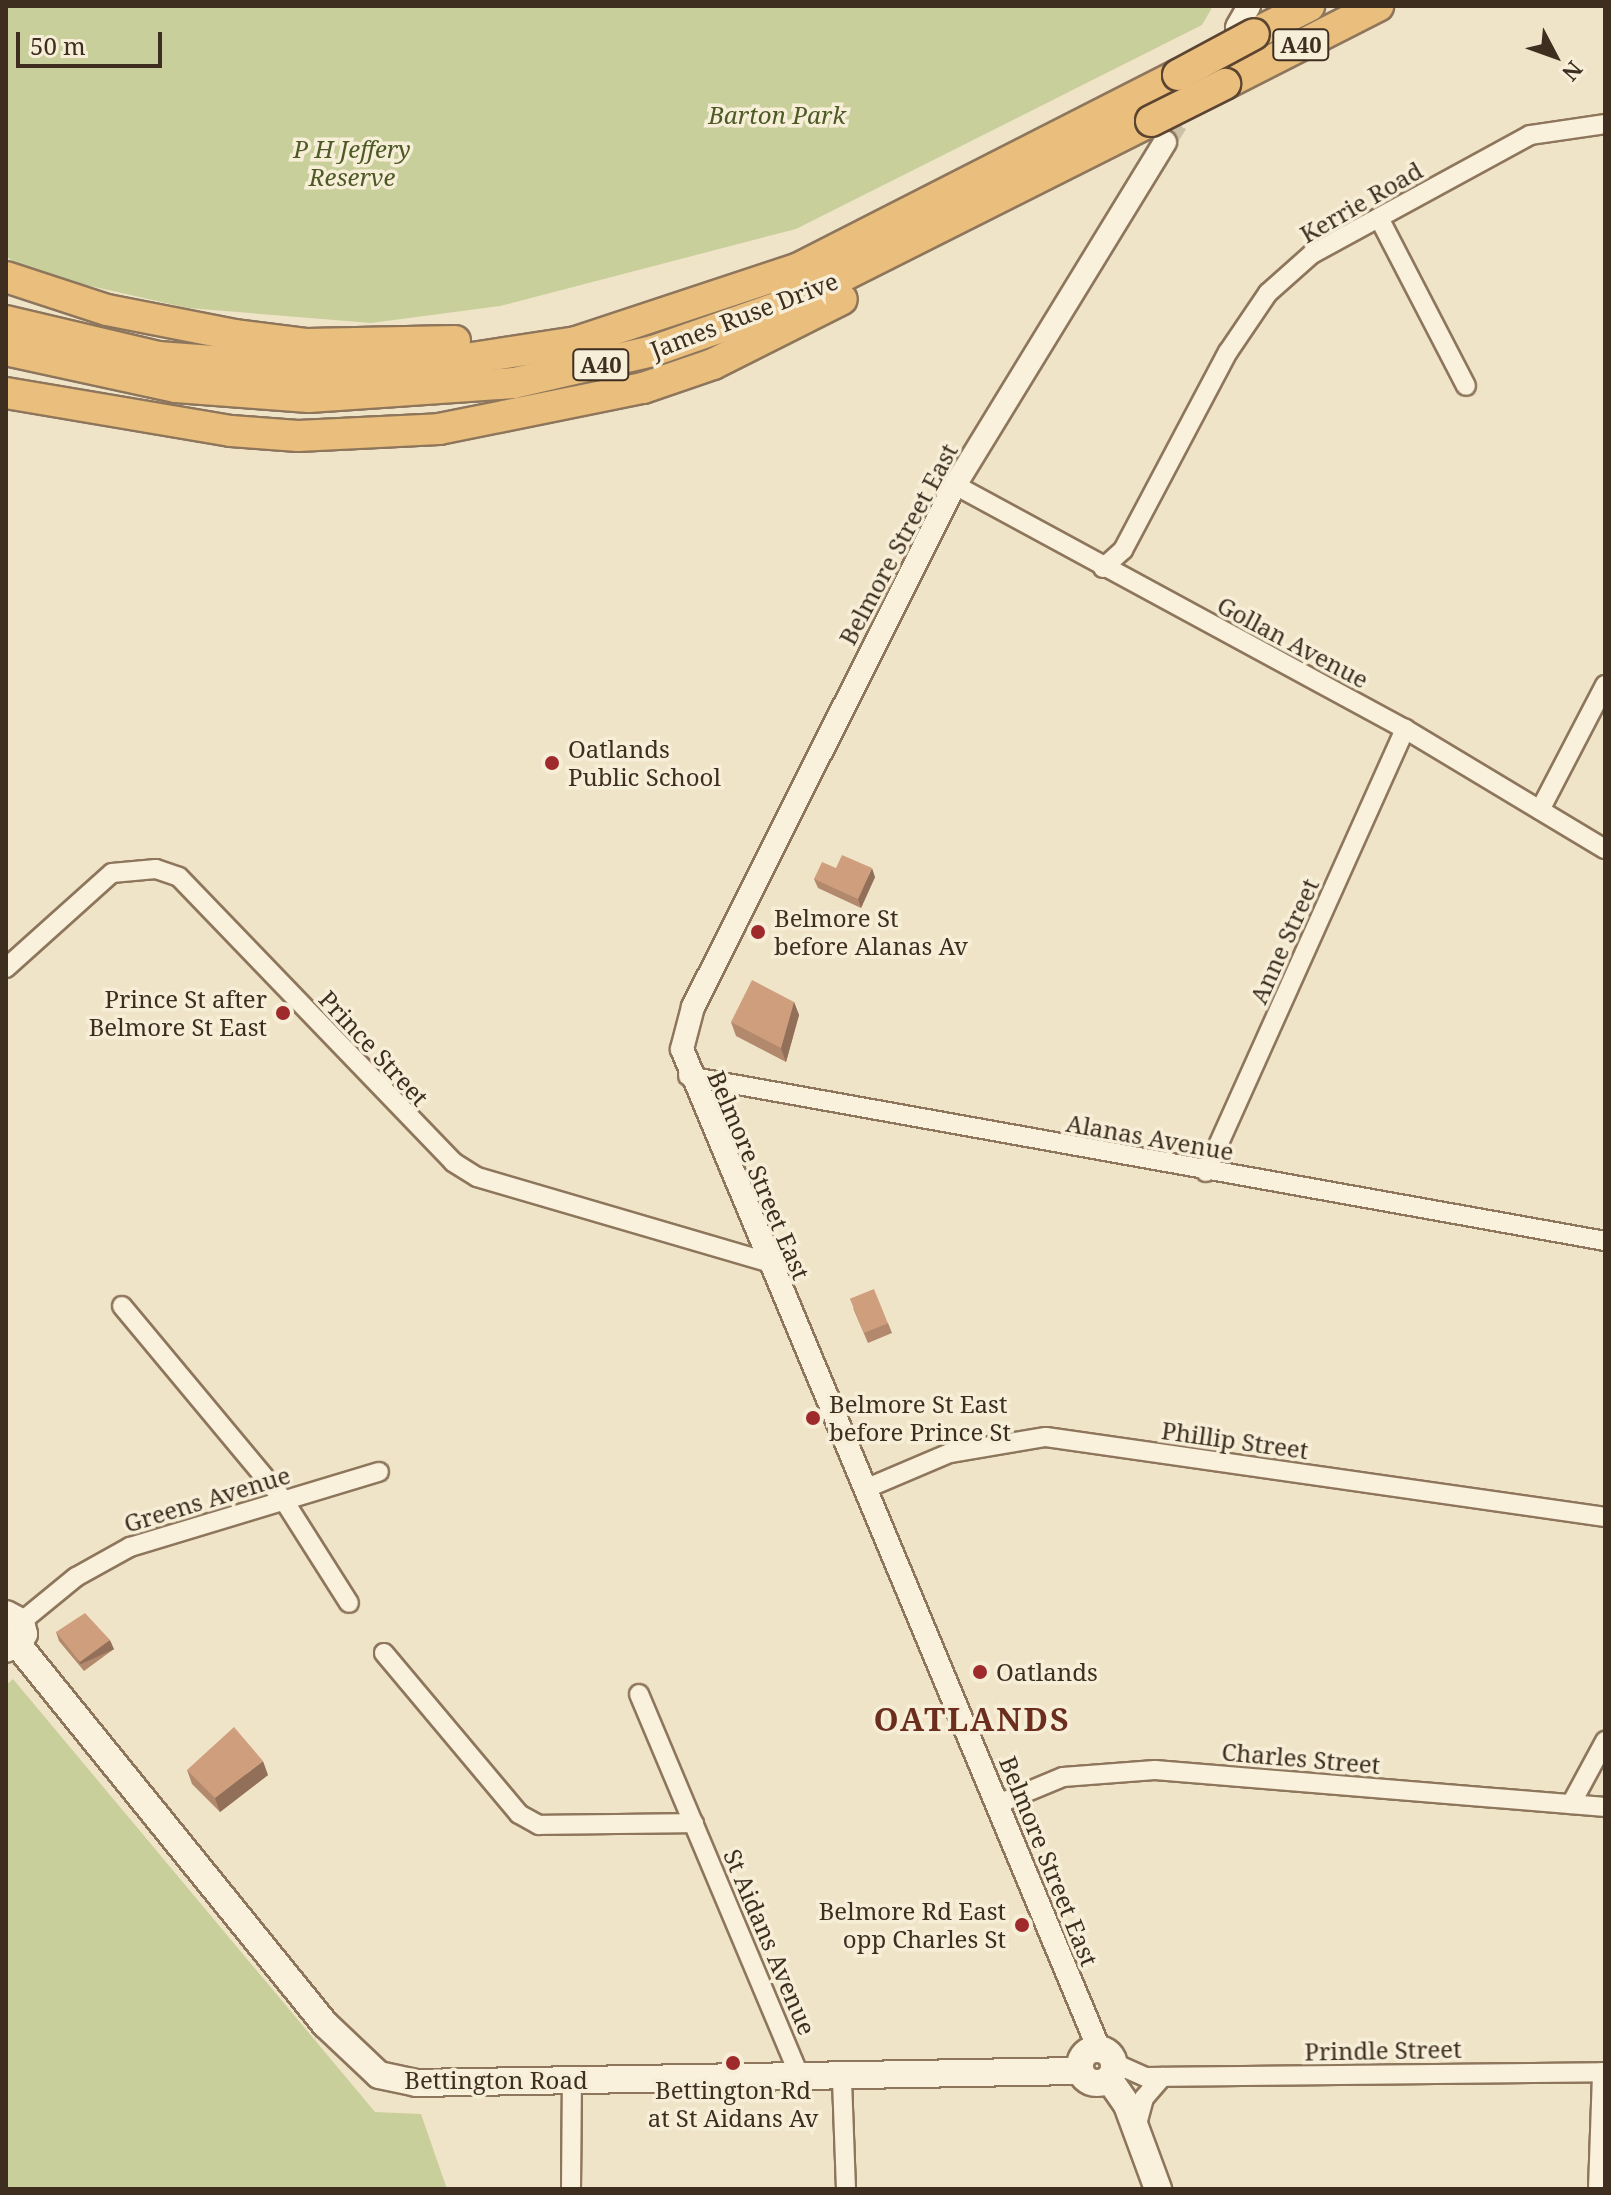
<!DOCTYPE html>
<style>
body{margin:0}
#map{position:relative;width:1611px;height:2195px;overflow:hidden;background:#f0e4c8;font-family:"Noto Serif",serif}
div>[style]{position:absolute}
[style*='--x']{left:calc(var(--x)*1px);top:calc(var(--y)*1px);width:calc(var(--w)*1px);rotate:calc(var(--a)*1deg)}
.green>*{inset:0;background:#c9cf9b}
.tertiary-tunnel>*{height:22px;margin-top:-11px;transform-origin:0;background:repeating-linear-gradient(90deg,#ccc0a6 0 22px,transparent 0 33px)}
.roads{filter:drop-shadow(2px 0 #8d765c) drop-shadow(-2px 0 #8d765c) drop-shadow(0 2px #8d765c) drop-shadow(0 -2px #8d765c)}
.minor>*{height:18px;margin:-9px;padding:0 9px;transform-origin:9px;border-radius:9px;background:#faf1dc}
.tertiary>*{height:22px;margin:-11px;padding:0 11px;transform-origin:11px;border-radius:11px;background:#faf1dc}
.secondary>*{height:26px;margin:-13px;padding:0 13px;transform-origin:13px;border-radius:13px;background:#faf1dc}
.secondary>.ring{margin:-13px;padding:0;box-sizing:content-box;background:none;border:26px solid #faf1dc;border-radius:50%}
.trunk>*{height:30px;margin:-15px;padding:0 15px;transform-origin:15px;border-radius:15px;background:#eabe7c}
.bridges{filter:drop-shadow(2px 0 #5b4430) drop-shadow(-2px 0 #5b4430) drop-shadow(0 2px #5b4430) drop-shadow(0 -2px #5b4430)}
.trunk-bridge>*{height:30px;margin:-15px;padding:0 15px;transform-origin:15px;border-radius:15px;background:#eabe7c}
.wall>*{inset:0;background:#b2896c}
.shaded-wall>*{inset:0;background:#916f58;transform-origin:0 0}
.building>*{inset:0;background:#cf9f7d;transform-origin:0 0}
.dots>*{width:22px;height:22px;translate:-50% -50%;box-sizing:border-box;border:4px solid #f7eed8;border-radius:50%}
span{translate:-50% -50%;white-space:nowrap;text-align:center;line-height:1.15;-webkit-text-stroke:7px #f7eed8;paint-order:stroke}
.shield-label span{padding:2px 6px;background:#f7eed8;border:2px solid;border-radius:6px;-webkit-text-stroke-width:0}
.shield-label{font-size:22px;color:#3d2e20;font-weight:700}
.park-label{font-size:24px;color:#4d5a26;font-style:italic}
.street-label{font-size:24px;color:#3d2e20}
.poi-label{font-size:24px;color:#3d2e20}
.left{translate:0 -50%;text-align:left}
.right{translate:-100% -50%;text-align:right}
.district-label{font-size:32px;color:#6b2e1e;font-weight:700;letter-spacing:2px}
.frame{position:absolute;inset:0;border:8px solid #3d2e20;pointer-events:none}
.north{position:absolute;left:1515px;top:16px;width:80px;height:80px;-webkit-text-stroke:6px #f7eed8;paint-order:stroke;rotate:131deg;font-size:22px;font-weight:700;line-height:32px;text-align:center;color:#3d2e20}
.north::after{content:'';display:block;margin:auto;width:28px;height:36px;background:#3d2e20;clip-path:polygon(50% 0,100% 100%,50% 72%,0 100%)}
.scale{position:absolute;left:16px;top:32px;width:146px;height:36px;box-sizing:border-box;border:4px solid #3d2e20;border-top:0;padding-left:10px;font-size:24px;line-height:28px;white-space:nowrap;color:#3d2e20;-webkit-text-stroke:6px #f7eed8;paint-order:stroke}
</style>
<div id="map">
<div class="green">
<div style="clip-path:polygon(6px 6px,1213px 6px,1202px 25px,796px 229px,500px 306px,371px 323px,188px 308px,28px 272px,6px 256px)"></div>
<div style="clip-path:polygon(13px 1679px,375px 2112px,421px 2114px,447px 2189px,6px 2189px,6px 1685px)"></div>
</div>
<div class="tertiary-tunnel">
<div style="--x:1165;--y:142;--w:51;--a:-57.9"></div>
</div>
<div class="roads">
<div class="minor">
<div style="--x:1379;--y:218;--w:189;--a:62.6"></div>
<div style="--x:955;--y:485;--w:512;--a:28.47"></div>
<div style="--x:1405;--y:729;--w:233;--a:31"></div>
<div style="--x:1103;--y:568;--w:27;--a:-42"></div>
<div style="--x:1123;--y:550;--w:224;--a:-62.1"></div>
<div style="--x:1228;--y:352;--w:71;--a:-55.9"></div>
<div style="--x:1268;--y:293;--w:59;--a:-41.6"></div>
<div style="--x:1312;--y:254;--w:248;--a:-28.6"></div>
<div style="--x:1530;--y:135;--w:76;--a:-8.3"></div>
<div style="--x:1540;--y:810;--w:141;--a:-62.5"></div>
<div style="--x:6;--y:968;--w:142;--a:-41.9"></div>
<div style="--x:112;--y:873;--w:44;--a:-5.2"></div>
<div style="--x:156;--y:869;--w:24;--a:19"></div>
<div style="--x:179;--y:877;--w:395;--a:46.1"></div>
<div style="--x:453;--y:1162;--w:28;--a:32"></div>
<div style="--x:477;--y:1177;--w:303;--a:16.3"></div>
<div style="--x:688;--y:1076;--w:932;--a:10.2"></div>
<div style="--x:1206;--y:1172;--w:486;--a:-65.8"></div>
<div style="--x:122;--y:1306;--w:251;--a:50.2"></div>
<div style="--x:283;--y:1499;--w:123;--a:57.6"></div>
<div style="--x:865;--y:1489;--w:92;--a:-23"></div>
<div style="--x:950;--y:1453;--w:97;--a:-9.5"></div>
<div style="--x:1046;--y:1437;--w:565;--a:8.14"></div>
<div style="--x:21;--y:1622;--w:71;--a:-39.3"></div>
<div style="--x:76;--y:1577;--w:62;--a:-29.1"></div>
<div style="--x:130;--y:1547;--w:260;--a:-16.8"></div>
<div style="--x:384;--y:1653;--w:210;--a:50"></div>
<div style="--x:519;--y:1814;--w:23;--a:29"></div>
<div style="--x:539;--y:1825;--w:155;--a:-0.7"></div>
<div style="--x:639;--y:1694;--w:418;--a:67.2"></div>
<div style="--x:998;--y:1804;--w:70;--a:-22.6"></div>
<div style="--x:1063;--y:1777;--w:92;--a:-4.4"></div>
<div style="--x:1155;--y:1770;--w:452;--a:4.7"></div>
<div style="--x:1571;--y:1804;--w:72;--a:-61.6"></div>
<div style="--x:1114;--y:2063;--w:35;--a:24"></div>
<div style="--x:1146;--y:2077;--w:459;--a:-0.6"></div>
<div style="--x:842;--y:2080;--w:109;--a:87.9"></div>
<div style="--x:1136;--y:2128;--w:31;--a:-75"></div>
<div style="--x:1144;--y:2098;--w:28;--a:-49"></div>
<div style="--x:571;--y:2189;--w:109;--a:-89.5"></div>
<div style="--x:1598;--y:2189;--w:117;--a:-88"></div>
</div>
<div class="tertiary">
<div style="--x:1237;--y:27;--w:24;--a:-60"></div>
<div style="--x:1099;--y:2049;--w:1083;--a:-112.64"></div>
<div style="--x:682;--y:1049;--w:43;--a:-75.3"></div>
<div style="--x:693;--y:1007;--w:584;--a:-63.35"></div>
<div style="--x:955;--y:485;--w:402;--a:-58.5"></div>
</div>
<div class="secondary">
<div style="--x:6;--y:1614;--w:17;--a:28"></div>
<div style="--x:21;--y:1622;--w:12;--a:76"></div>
<div style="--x:24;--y:1634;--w:23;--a:140"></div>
<div style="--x:18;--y:1645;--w:488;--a:51"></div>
<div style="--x:325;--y:2024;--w:74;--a:43.4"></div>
<div style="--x:379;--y:2075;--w:38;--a:12"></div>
<div style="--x:416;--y:2083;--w:664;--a:-1.04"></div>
<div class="ring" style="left:1080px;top:2049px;width:8px;height:8px"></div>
<div style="--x:1109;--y:2079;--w:32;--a:55"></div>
<div style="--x:1127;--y:2105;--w:90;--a:69.7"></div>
</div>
<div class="trunk">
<div style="--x:1254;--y:34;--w:62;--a:-27"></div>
<div style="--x:1225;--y:84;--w:172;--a:-27"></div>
<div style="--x:6;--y:277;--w:106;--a:18.1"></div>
<div style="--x:107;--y:310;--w:129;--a:11.1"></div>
<div style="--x:234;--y:335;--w:74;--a:7"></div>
<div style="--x:307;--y:344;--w:148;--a:-1.2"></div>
<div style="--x:6;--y:321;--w:156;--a:13.3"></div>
<div style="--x:158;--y:357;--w:150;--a:4.2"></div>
<div style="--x:308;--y:368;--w:125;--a:-1.8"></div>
<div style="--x:433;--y:364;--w:145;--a:-8.7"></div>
<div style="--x:576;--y:342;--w:233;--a:-18.3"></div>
<div style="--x:797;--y:269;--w:428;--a:-27"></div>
<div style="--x:6;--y:350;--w:174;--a:12.3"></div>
<div style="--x:176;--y:387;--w:133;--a:4.3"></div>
<div style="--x:309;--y:397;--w:205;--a:-3.9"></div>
<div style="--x:514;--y:383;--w:143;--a:-13"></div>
<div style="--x:653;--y:351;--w:142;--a:-19.3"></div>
<div style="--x:787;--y:304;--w:407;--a:-26.7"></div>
<div style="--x:6;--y:393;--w:228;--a:9.6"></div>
<div style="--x:231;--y:431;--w:67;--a:4.3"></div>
<div style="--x:298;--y:436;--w:141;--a:-2.8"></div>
<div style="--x:439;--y:429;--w:208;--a:-11.4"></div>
<div style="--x:643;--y:388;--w:74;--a:-18.9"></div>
<div style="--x:713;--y:364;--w:144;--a:-26.7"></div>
</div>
</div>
<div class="bridges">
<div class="trunk-bridge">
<div style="--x:1178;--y:75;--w:86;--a:-28.3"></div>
<div style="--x:1151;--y:121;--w:83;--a:-26.6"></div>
</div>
</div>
<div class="wall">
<div style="clip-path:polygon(836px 868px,875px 877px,861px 908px,818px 888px,814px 879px)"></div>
<div style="clip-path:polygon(794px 1002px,799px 1015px,786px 1062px,736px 1036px,731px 1022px)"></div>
<div style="clip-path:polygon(853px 1308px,888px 1323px,892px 1333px,868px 1343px)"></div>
<div style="clip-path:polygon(56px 1632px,114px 1649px,84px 1671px,59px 1641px)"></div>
<div style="clip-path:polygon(187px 1770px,268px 1775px,220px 1812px,192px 1784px)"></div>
</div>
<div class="shaded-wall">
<div style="clip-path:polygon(872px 868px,875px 877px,861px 908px,858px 899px)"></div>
<div style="clip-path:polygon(794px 1002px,799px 1015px,786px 1062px,781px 1048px)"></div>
<div style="left:110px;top:1640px;width:10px;height:37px;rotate:66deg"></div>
<div style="clip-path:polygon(263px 1761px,268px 1775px,220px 1812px,215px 1798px)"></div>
</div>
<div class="building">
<div style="clip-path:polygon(842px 855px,872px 868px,858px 899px,814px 879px,822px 862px,836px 868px)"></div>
<div style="clip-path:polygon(752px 980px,794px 1002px,781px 1048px,731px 1022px)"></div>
<div style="left:874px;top:1289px;width:37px;height:26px;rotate:68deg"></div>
<div style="clip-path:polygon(85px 1613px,110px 1640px,80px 1662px,56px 1632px)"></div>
<div style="clip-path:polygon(234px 1727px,263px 1761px,215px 1798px,187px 1770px)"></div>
</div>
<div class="dots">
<div style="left:552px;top:763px;background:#9e2a2b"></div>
<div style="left:758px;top:932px;background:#9e2a2b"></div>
<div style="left:283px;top:1013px;background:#9e2a2b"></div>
<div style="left:813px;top:1418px;background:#9e2a2b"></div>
<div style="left:980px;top:1672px;background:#9e2a2b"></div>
<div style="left:1022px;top:1925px;background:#9e2a2b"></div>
<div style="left:733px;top:2063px;background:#9e2a2b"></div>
</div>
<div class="shield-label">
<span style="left:1301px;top:45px">A40</span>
<span style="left:601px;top:365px">A40</span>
</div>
<div class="park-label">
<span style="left:777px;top:115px">Barton Park</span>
<span style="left:352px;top:163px">P H Jeffery<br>Reserve</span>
</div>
<div class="street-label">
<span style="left:1361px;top:202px;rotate:-30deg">Kerrie Road</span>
<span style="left:744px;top:315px;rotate:-21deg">James Ruse Drive</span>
<span style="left:898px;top:544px;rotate:-62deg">Belmore Street East</span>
<span style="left:1293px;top:642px;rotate:28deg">Gollan Avenue</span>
<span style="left:1284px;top:941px;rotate:-66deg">Anne Street</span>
<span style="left:374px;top:1048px;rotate:47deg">Prince Street</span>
<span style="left:1150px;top:1137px;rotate:10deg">Alanas Avenue</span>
<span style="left:759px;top:1175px;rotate:67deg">Belmore Street East</span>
<span style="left:1235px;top:1440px;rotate:8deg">Phillip Street</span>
<span style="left:207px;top:1499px;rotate:-17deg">Greens Avenue</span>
<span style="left:1301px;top:1758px;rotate:5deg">Charles Street</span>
<span style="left:1049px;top:1861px;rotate:68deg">Belmore Street East</span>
<span style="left:770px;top:1942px;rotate:67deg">St Aidans Avenue</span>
<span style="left:1383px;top:2050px;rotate:-1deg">Prindle Street</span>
<span style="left:496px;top:2080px">Bettington Road</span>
</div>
<div class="poi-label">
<span class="left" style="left:568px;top:763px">Oatlands<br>Public School</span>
<span class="left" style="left:774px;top:932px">Belmore St<br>before Alanas Av</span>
<span class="right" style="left:267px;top:1013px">Prince St after<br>Belmore St East</span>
<span class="left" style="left:829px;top:1418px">Belmore St East<br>before Prince St</span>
<span class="left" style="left:996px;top:1672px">Oatlands</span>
<span class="right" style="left:1006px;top:1925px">Belmore Rd East<br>opp Charles St</span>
<span style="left:733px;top:2104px">Bettington Rd<br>at St Aidans Av</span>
</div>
<div class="district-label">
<span style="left:972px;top:1719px">OATLANDS</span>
</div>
<div class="frame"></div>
<div class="north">N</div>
<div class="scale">50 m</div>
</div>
